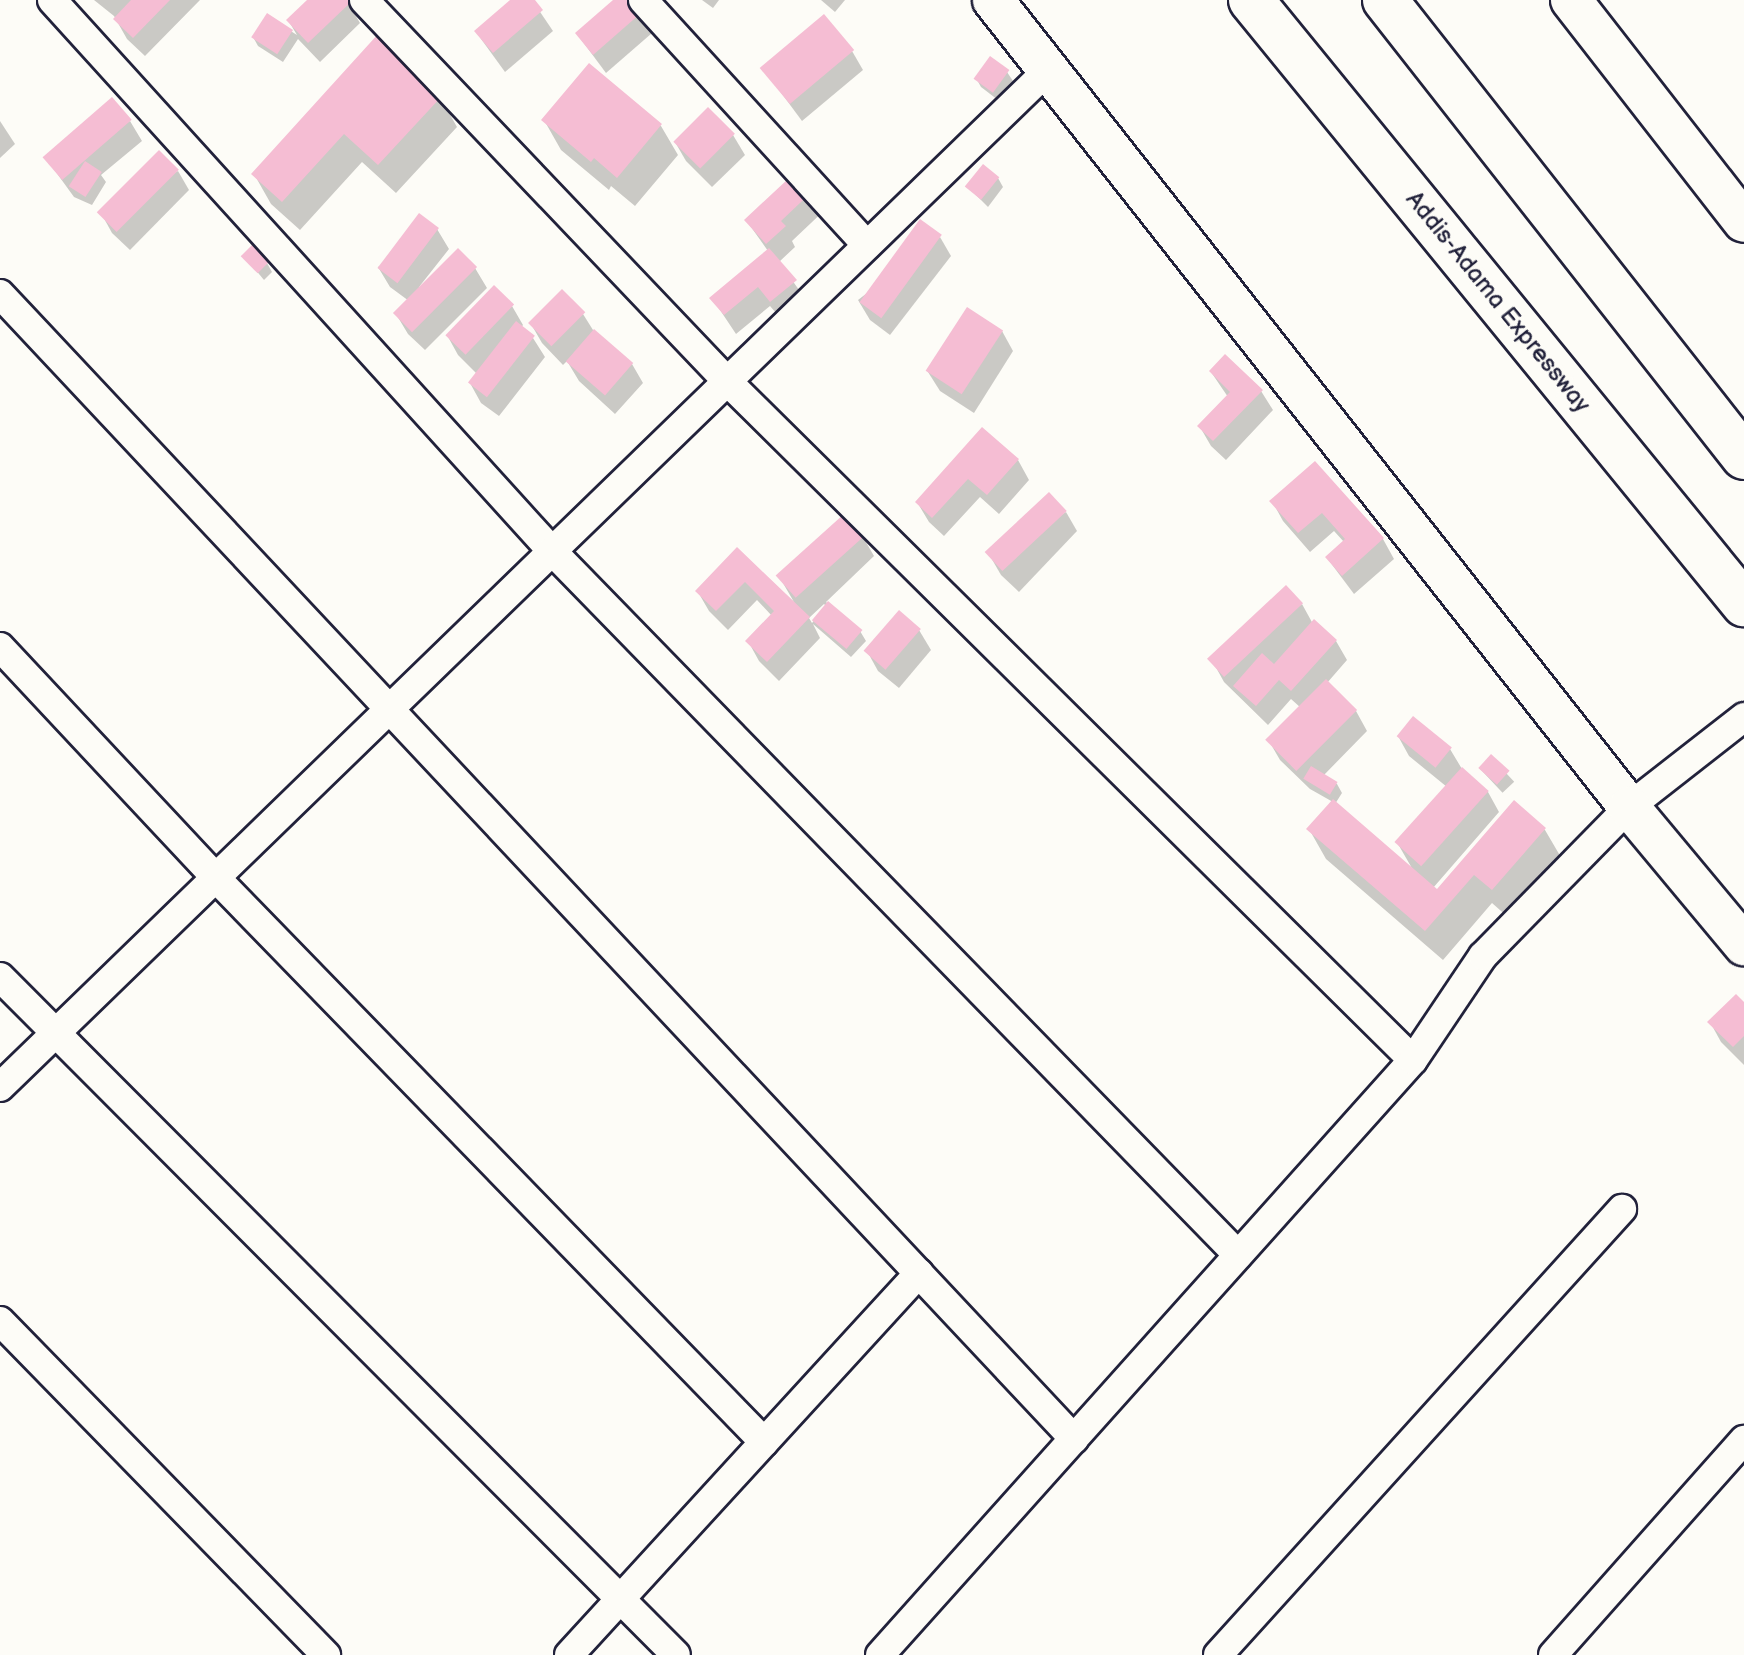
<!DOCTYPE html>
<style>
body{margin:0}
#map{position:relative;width:1744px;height:1655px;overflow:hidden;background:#fdfcf7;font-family:"Balsamiq Sans",sans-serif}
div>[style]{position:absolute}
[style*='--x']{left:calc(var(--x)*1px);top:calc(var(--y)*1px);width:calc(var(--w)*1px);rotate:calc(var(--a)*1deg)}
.shadow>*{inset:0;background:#0003;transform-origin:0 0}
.building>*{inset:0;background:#f5bdd3;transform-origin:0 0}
.roads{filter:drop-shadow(2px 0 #22223b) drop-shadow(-2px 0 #22223b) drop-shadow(0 2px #22223b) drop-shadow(0 -2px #22223b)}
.street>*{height:28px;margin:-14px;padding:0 14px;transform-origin:14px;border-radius:14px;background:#fdfcf7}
.secondary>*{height:40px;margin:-20px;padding:0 20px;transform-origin:20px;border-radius:20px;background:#fdfcf7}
.highway>*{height:44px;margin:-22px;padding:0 22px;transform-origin:22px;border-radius:22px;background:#fdfcf7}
span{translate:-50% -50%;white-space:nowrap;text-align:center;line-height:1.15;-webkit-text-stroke:7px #fdfcf7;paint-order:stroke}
.street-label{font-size:24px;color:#22223b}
</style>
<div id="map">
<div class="shadow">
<div style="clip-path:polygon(94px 0,200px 0,145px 56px,127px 39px,114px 16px)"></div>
<div style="clip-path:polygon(309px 0,346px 0,360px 23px,320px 62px,298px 39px,283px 62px,258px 46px,253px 37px,267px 16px,297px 35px,288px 20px)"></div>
<div style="clip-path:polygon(513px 0,532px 0,553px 31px,505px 72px,476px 32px)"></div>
<div style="clip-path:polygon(616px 0,659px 27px,606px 73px,577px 34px)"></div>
<div style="clip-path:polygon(702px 0,719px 0,713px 8px)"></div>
<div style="clip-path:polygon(821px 0,845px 0,835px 12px)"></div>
<div style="clip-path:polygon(379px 36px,440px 97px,457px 127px,396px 193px,362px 162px,300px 230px,271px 204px,254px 174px)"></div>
<div style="clip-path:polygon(852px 51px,863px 70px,802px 121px,762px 67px)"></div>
<div style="clip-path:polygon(589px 66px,661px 126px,678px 155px,635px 206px,611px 186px,609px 190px,561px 150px,544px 120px)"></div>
<div style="clip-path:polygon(1007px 72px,1013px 81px,998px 100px,981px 87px,976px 78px)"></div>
<div style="clip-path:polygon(0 121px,15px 144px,0 158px)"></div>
<div style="clip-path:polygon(130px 121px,142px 141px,101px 175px,106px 182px,92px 205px,74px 197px,45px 157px)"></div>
<div style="clip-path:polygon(733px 135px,745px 155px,712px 187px,686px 161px,675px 142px)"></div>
<div style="clip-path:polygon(803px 168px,830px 205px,792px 241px,795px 247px,779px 262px,807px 301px,783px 321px,770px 306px,736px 334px,712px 298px,768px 251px,746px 220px)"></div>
<div style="clip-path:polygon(178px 171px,189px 190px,130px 250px,112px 233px,101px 213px)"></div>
<div style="clip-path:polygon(998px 178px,1003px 187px,988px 207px,968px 187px)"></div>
<div style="clip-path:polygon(437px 229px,449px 249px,419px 287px,475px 268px,487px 288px,425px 350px,408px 334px,396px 314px,409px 301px,390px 287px,378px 267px)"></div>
<div style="clip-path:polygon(940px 237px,951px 256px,890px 335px,870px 320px,858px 300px)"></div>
<div style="clip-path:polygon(244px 256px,267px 263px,272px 272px,264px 280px)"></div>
<div style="clip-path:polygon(562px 292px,583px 314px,593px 330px,632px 364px,643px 383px,615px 414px,579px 381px,567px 361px,563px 365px,542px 343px,531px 324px)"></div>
<div style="clip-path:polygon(512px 306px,523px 325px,521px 328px,533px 338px,545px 357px,499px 416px,481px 403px,470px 383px,477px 374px,458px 355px,447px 335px)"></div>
<div style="clip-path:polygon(1002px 331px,1013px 351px,974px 413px,940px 391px,928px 372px)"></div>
<div style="clip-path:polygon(1211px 372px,1261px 391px,1273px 410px,1226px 460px,1211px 446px,1200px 427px,1228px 397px)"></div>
<div style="clip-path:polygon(983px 430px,1018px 460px,1029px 480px,999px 514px,980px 497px,944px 536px,929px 522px,917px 502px)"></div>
<div style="clip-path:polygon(1315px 463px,1383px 539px,1394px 559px,1354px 594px,1327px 558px,1344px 542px,1334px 531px,1310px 552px,1283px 521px,1272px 501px)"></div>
<div style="clip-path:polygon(1066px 512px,1077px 531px,1019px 592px,1001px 575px,990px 556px)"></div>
<div style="clip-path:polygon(evenodd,863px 537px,874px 556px,826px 602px,860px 631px,866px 641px,851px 657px,813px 624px,820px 638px,779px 681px,759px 661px,748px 641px,772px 616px,757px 600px,728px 630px,709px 611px,698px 592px,738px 550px,794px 602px,780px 578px,863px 537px,824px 604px,826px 606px,812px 623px,809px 618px,824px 604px)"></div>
<div style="clip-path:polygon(1302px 604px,1313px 624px,1336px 641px,1347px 660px,1327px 683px,1356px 711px,1367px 731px,1323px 776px,1337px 784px,1342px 793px,1335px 804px,1413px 870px,1398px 844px,1447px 787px,1409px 756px,1398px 736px,1450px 749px,1462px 769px,1488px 792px,1499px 812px,1433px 888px,1437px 892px,1514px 803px,1545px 830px,1562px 859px,1510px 919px,1492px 903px,1443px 960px,1326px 859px,1309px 829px,1333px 802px,1310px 789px,1280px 760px,1269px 741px,1301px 708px,1291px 699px,1268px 725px,1224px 682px,1213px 662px)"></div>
<div style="clip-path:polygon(919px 630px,931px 650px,899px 688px,878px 671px,867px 651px)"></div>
<div style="left:1491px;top:757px;width:34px;height:16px;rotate:47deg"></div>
<div style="clip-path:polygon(1744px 1005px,1744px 1065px,1721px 1042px,1710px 1022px)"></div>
</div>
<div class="building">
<div style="clip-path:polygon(131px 0,170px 0,133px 38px,113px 19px)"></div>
<div style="clip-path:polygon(307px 0,349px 0,351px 2px,308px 43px,286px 20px)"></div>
<div style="clip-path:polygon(510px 0,535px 0,543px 10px,493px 53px,474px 31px)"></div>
<div style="clip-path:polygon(613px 0,644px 0,649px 6px,593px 55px,575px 33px)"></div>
<div style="left:267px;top:13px;width:31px;height:29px;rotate:33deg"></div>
<div style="left:824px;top:14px;width:47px;height:84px;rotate:50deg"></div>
<div style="clip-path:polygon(379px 33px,442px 96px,378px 165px,344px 134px,282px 202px,251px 174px)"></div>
<div style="left:990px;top:56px;width:24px;height:28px;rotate:36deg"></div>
<div style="clip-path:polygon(589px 63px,662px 124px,617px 178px,594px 158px,591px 162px,541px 120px)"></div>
<div style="left:112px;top:97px;width:30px;height:92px;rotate:49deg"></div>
<div style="left:708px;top:107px;width:38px;height:49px;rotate:45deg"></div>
<div style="left:159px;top:150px;width:28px;height:88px;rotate:45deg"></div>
<div style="left:85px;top:161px;width:20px;height:30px;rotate:33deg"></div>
<div style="left:983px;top:164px;width:21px;height:29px;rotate:39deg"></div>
<div style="clip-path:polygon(803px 165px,820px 184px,781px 221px,786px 226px,766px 244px,744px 220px)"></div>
<div style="left:419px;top:213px;width:25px;height:69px;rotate:37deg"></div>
<div style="left:920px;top:219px;width:27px;height:103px;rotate:36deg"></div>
<div style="left:252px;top:245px;width:24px;height:16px;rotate:45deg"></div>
<div style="left:458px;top:248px;width:27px;height:92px;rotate:45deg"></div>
<div style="clip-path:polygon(769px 248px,797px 280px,770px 302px,758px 287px,724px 315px,709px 298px)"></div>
<div style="left:494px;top:285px;width:28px;height:70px;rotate:44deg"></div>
<div style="left:562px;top:289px;width:33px;height:48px;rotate:45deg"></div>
<div style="left:967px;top:307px;width:43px;height:76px;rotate:33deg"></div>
<div style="left:516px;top:321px;width:24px;height:78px;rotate:38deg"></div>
<div style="left:594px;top:329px;width:52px;height:43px;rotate:41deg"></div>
<div style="clip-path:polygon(1225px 354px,1263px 390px,1213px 441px,1197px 426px,1230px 392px,1209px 371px)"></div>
<div style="clip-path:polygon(982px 427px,1019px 459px,987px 495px,968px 479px,932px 518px,915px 502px)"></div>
<div style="clip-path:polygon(1315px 461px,1384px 538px,1342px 576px,1325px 557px,1345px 539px,1322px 513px,1298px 533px,1269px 501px)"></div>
<div style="left:1049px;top:492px;width:26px;height:88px;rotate:47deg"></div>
<div style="left:844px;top:514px;width:30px;height:92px;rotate:48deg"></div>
<div style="clip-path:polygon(737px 547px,810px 617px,767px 662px,745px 641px,774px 611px,745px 582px,716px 611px,695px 591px)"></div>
<div style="left:1286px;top:585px;width:25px;height:108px;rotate:47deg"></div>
<div style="left:828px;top:601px;width:45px;height:25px;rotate:40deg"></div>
<div style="left:899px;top:610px;width:29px;height:54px;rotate:41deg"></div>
<div style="clip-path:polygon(1314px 619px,1337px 640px,1291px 691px,1279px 680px,1256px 706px,1233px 686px,1262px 653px,1274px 664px)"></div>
<div style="left:1326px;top:679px;width:44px;height:86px;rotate:45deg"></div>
<div style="left:1413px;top:716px;width:50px;height:26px;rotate:39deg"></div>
<div style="left:1491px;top:754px;width:25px;height:19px;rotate:42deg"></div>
<div style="left:1311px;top:766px;width:31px;height:15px;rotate:31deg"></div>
<div style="left:1462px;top:767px;width:36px;height:101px;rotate:42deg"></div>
<div style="clip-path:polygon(1333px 799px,1437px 889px,1514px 800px,1546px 828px,1492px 890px,1474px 875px,1425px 931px,1306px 829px)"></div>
<div style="clip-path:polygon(1736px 994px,1744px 1002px,1744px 1036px,1733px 1047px,1707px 1022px)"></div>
</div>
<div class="roads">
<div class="street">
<div style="--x:52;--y:0;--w:744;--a:47.78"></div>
<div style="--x:552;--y:551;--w:983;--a:45.74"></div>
<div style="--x:364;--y:0;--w:526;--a:46.39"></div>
<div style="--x:727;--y:381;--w:965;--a:44.71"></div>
<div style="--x:643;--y:0;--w:332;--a:47.6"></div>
<div style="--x:0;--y:294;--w:1570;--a:46.83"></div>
<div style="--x:0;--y:647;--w:315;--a:46.9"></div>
<div style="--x:215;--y:877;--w:788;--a:45.82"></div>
<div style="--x:0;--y:977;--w:957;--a:45.08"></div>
<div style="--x:0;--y:1087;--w:1460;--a:-44.14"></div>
<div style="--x:0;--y:1321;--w:467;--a:45.7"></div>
<div style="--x:569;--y:1655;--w:518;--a:-47.5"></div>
<div style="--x:880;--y:1655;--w:799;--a:-48.15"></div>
<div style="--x:1413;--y:1060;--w:125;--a:-56.1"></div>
<div style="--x:1483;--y:956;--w:209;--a:-45.6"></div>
<div style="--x:1629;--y:807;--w:146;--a:-38"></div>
<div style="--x:1218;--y:1655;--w:602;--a:-47.83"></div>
<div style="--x:1553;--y:1655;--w:288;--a:-48.4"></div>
</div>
<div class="secondary">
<div style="--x:993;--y:0;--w:1027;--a:51.76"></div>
<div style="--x:1629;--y:807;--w:180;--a:50.2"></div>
<div style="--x:1571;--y:0;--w:281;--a:52.1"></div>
</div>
<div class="highway">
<div style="--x:1251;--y:0;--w:780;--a:50.78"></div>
<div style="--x:1385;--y:0;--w:581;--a:51.85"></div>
</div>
</div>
<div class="street-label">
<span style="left:1498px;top:302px;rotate:51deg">Addis-Adama Expressway</span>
</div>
</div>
